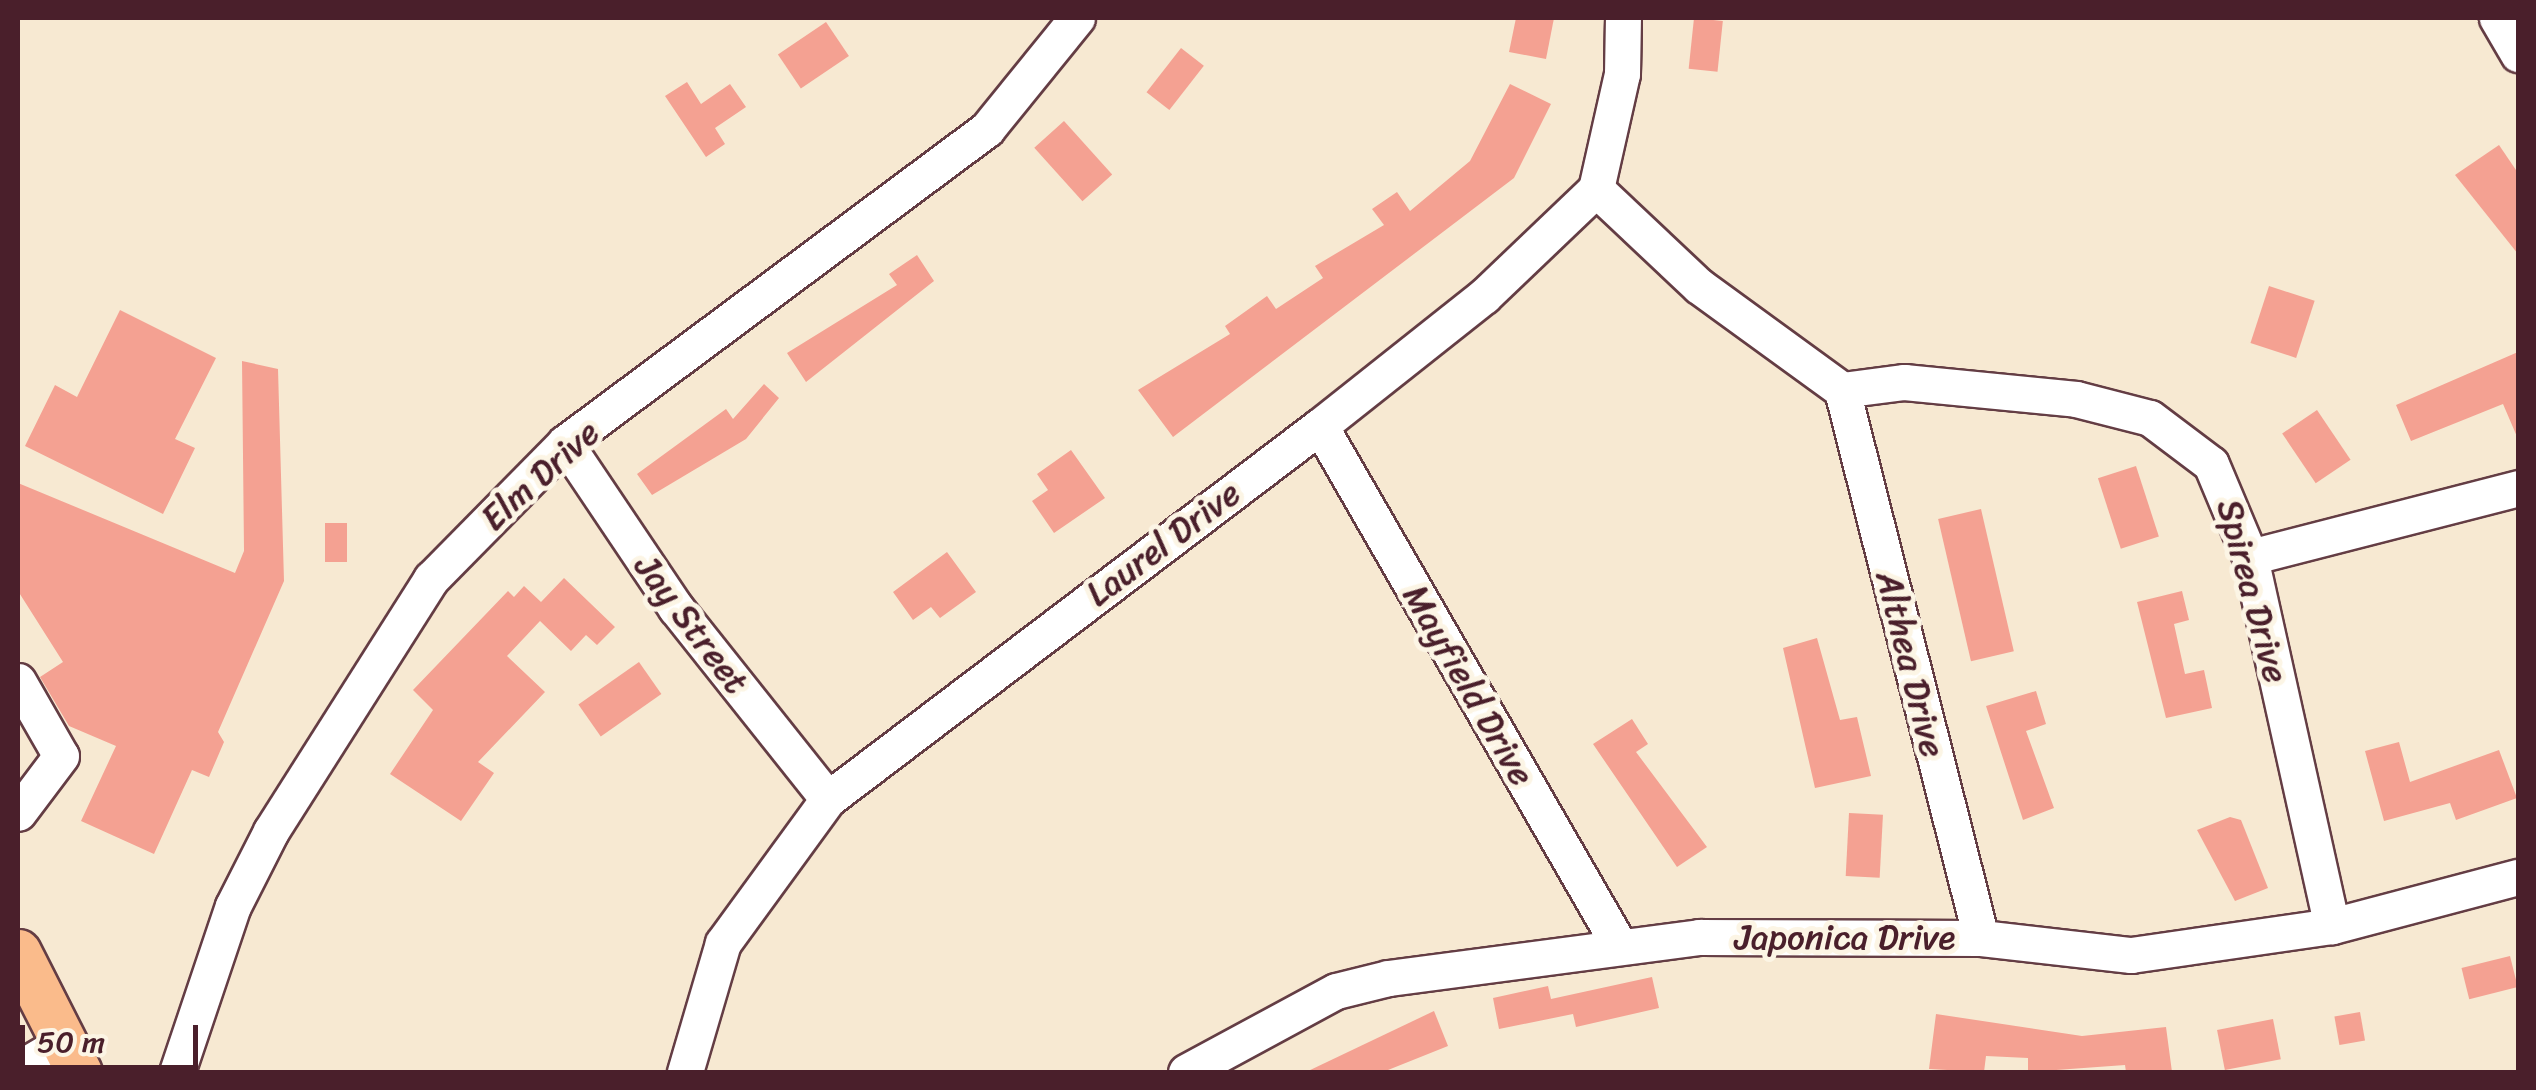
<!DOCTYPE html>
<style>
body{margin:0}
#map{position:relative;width:2536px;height:1090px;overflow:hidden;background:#f7e9d2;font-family:Sriracha,sans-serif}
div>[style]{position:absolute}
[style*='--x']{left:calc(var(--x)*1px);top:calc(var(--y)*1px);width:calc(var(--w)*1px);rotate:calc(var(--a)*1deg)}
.building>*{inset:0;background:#f4a192;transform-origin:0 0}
.roads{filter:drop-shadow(2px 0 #643d44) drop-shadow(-2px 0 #643d44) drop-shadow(0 2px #643d44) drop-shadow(0 -2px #643d44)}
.minor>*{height:35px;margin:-17.5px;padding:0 17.5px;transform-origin:17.5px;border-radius:17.5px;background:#fff}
.major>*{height:45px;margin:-22.5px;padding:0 22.5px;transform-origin:22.5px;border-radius:22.5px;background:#fabb8b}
span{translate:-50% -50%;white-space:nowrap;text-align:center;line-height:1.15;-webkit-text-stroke:10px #fcf5e5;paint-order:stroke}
.street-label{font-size:35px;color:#4a1f2b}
.frame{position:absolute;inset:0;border:20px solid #4a1f2b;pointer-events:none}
.scale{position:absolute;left:20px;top:1025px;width:178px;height:45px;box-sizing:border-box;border:5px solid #4a1f2b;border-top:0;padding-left:12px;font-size:30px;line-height:35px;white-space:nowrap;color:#4a1f2b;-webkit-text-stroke:8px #fcf5e5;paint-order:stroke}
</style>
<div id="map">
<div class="building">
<div style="clip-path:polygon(1516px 18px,1554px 18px,1546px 59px,1509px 52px)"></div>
<div style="left:1694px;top:18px;width:29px;height:51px;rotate:6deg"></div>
<div style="left:826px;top:22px;width:41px;height:58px;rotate:56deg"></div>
<div style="left:1181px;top:48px;width:29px;height:56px;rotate:38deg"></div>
<div style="clip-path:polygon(687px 82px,701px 104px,730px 84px,746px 107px,715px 128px,725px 144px,706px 157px,665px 96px)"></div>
<div style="clip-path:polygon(1510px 84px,1551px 104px,1514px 178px,1173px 437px,1138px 390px,1230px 334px,1225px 326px,1267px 296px,1276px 309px,1323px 278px,1315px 266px,1384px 225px,1372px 209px,1397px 192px,1410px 211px,1470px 161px)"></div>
<div style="left:1064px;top:121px;width:72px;height:40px;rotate:48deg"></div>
<div style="clip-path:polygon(2499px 145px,2518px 173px,2518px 254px,2455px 175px)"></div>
<div style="clip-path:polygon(917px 255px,934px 281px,806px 382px,787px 353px,897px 285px,889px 274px)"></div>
<div style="left:2269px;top:286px;width:48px;height:60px;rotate:18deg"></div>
<div style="clip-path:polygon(120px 310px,216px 358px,175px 439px,195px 448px,163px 514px,25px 446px,55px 385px,77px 397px)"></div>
<div style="clip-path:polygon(2518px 352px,2518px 439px,2503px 404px,2411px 441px,2396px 405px)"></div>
<div style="clip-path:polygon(242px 361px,278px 369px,284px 581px,218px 732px,224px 742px,209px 777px,192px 770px,154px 854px,81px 821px,116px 746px,69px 726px,40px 677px,63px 662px,18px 591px,18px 483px,235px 573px,244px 551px)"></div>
<div style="clip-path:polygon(764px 384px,779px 398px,746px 439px,652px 495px,637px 474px,726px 409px,733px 419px)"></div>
<div style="left:2317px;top:410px;width:60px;height:42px;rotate:56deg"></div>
<div style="clip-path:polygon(1071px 450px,1105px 498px,1054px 533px,1032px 501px,1048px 490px,1037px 474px)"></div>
<div style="left:2136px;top:466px;width:74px;height:40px;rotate:72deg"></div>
<div style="left:1981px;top:509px;width:146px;height:44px;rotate:77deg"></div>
<div style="left:325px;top:523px;width:22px;height:39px"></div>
<div style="clip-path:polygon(947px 552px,976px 592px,940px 618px,931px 607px,913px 620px,893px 592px)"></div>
<div style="clip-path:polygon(564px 578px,615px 627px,597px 645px,586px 635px,571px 651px,540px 621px,507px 656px,545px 692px,478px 762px,494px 773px,461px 821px,390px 774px,433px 710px,413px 690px,508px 591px,514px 597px,524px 586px,541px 602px)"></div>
<div style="clip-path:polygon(2182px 591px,2189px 620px,2174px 624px,2185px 674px,2204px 670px,2212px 708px,2166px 718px,2137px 602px)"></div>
<div style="clip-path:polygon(1817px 638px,1840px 720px,1857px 717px,1871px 776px,1815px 788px,1783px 648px)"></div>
<div style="left:639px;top:662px;width:39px;height:74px;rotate:55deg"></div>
<div style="clip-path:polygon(2036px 691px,2046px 724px,2026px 731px,2054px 808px,2023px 820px,1986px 706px)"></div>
<div style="clip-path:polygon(1632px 719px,1648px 744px,1636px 752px,1707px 847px,1677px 867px,1593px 744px)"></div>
<div style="clip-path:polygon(2399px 742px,2410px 782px,2499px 750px,2517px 798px,2456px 820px,2450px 803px,2384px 821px,2365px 751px)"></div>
<div style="left:1849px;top:813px;width:34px;height:63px;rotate:3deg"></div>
<div style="clip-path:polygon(2230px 817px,2241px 820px,2268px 888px,2235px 901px,2197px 830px)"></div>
<div style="left:2510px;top:956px;width:32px;height:50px;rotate:76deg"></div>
<div style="clip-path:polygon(1652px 977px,1659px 1008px,1576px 1027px,1573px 1014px,1499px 1029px,1493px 998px,1548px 986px,1551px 999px)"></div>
<div style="clip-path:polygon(1434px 1011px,1448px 1046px,1383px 1072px,1306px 1072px)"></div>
<div style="left:2360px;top:1012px;width:29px;height:26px;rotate:80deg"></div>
<div style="clip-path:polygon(1936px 1014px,2082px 1036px,2166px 1027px,2172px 1072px,2126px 1072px,2125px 1065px,2028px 1072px,2028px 1058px,1986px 1056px,1984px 1072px,1929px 1069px)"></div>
<div style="left:2273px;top:1019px;width:41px;height:57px;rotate:79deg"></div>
</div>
<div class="roads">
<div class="minor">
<div style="--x:2497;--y:18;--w:42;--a:59.7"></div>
<div style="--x:1596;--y:189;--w:141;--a:43.3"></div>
<div style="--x:1699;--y:286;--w:177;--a:36"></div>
<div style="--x:1842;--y:390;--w:63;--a:-7.4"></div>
<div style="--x:1904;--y:382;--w:173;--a:5.6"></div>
<div style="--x:2076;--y:399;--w:76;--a:14.4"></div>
<div style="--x:2150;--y:418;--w:76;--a:37"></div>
<div style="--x:2211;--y:464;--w:101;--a:67.2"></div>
<div style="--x:2250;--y:557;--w:378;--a:77.5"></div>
<div style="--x:1842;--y:390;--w:565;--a:75.77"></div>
<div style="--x:1320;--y:426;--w:599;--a:60.05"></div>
<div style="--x:565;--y:443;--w:199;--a:56.1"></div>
<div style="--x:676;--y:608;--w:244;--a:51.5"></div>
<div style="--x:2250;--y:557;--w:277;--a:-14.4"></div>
<div style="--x:18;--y:681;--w:86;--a:60.2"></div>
<div style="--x:61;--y:756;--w:71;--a:127"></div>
<div style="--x:18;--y:1069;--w:53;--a:-30.4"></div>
<div style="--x:177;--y:1072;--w:175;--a:-71.4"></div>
<div style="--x:233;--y:906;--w:84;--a:-63.1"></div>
<div style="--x:271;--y:831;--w:299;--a:-57.6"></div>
<div style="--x:431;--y:579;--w:191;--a:-45.4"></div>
<div style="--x:565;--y:443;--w:526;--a:-36.65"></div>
<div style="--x:987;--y:129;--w:143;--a:-51"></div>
<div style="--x:685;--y:1072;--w:134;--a:-73.6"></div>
<div style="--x:723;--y:943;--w:178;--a:-53.9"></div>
<div style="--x:828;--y:799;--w:617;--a:-37.17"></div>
<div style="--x:1320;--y:426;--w:209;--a:-38.4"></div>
<div style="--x:1484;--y:296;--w:155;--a:-43.7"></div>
<div style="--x:1596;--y:189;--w:118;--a:-77.3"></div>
<div style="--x:1622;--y:74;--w:56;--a:-89"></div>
<div style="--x:1186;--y:1072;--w:170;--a:-28.4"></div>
<div style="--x:1336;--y:991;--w:54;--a:-14"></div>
<div style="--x:1388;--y:978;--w:314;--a:-7.5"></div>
<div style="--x:1699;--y:937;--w:282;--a:0.2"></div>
<div style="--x:1981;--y:938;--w:151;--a:6.5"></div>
<div style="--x:2131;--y:955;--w:203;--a:-8.2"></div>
<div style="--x:2332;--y:926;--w:192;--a:-14.8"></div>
</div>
<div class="major">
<div style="--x:18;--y:952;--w:135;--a:63.1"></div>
</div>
</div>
<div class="street-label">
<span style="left:540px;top:475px;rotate:-42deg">Elm Drive</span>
<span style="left:1163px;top:543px;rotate:-37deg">Laurel Drive</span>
<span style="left:2253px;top:591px;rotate:75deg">Spirea Drive</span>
<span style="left:692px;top:624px;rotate:53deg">Jay Street</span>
<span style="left:1911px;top:664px;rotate:76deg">Althea Drive</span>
<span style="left:1469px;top:685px;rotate:60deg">Mayfield Drive</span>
<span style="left:1845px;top:937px">Japonica Drive</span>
</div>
<div class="frame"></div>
<div class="scale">50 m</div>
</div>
